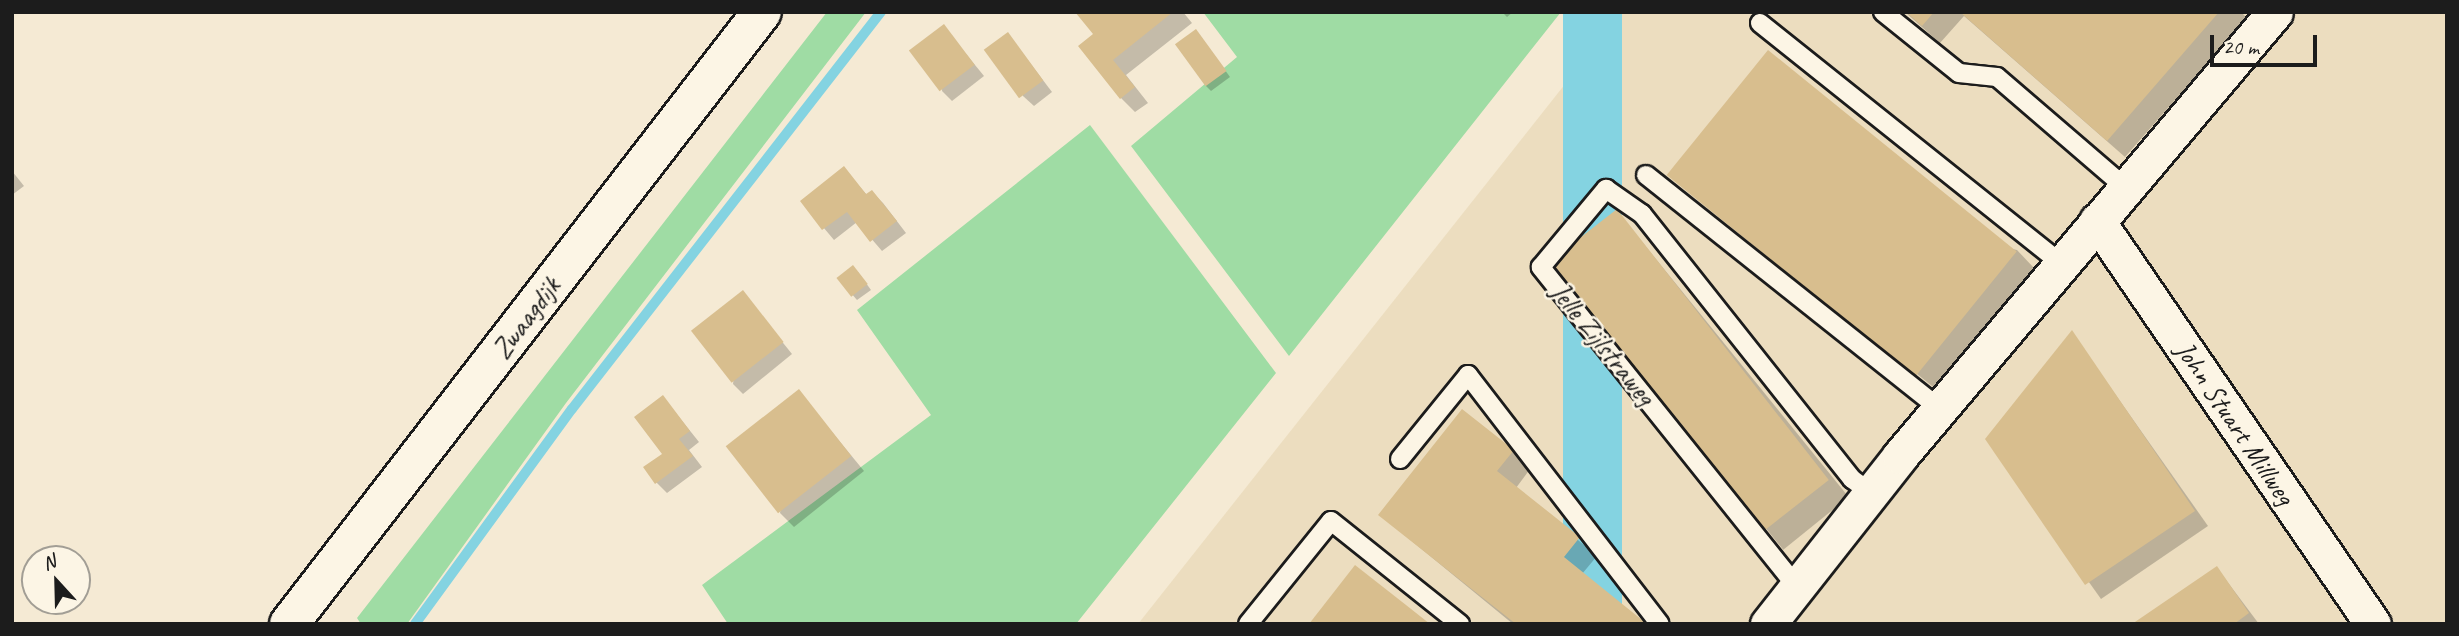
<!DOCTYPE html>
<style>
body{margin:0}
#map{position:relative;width:2459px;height:636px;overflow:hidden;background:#f5ead4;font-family:Caveat,sans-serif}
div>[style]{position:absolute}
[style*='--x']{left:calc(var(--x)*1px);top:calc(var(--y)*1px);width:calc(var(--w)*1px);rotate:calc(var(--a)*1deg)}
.built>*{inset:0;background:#ecddbf}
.green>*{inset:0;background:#9fdca4}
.water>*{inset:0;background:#84d3e1;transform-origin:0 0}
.shadow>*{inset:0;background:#0003;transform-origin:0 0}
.stream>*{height:10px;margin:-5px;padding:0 5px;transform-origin:5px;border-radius:5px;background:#84d3e1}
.building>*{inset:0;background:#d8be8e;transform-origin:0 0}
.roads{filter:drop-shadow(2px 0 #1c1c1c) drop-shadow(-2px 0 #1c1c1c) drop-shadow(0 2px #1c1c1c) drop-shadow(0 -2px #1c1c1c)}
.lane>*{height:18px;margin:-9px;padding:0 9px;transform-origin:9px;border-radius:9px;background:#fcf5e5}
.street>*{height:35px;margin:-17.5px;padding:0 17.5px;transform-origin:17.5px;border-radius:17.5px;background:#fcf5e5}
.secondary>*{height:38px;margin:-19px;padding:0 19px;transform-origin:19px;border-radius:19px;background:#fcf5e5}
span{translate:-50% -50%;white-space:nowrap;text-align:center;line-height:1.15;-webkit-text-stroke:5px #fcf5e5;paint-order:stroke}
.street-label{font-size:28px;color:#1c1c1c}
.frame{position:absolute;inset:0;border:14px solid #1c1c1c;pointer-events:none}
.north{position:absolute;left:21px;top:545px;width:70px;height:70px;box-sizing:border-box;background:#fcf5e5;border:2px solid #a29e95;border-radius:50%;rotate:338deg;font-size:19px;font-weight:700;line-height:28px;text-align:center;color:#1c1c1c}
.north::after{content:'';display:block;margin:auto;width:24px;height:32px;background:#1c1c1c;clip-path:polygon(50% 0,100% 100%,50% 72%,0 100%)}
.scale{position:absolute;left:2210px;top:35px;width:107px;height:32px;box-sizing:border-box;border:4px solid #1c1c1c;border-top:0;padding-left:9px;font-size:21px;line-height:24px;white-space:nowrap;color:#1c1c1c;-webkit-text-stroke:5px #fcf5e5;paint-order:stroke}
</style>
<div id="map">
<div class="built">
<div style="clip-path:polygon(1622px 12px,2447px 12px,2447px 624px,1138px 624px)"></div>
</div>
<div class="green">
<div style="clip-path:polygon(827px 12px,866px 12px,566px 403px,407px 624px,361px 624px,357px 618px)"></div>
<div style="clip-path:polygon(1203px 12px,1561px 12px,1289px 356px,1131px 146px,1237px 57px)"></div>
<div style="clip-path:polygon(1090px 125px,1276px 373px,1076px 624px,728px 624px,702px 585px,931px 415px,857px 310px)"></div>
</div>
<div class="water">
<div style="left:1563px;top:12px;width:59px;height:778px"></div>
</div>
<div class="shadow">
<div style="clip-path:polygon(1078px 12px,1183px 12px,1192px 23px,1126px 75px,1148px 103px,1135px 112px,1121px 98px,1095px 34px)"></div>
<div style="clip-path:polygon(1502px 12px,1513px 12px,1507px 17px)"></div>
<div style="clip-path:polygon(1905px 12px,2241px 12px,2247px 18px,2125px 157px,1964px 16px,1940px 43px)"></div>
<div style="clip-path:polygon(944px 27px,984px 76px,952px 101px,942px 91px)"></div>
<div style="clip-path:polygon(1008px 34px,1052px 92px,1034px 106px,1023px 96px)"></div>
<div style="clip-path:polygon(1201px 37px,1230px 77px,1211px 91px,1206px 86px)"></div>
<div style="clip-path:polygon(844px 169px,867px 195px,872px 192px,883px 203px,906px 233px,882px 251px,857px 222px,834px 240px,802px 202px)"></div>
<div style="clip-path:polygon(12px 171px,24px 186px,12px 195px)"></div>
<div style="clip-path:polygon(1670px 176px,2017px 250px,2034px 268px,1937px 390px)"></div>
<div style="left:1617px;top:211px;width:368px;height:84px;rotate:51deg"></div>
<div style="clip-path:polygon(858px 272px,871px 290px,857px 300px,838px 278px)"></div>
<div style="clip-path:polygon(743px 293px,792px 354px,743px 394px,733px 384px)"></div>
<div style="clip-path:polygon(2072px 333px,2208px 526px,2101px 599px,1987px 439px)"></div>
<div style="clip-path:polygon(799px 392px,864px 471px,794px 527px,780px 513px)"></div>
<div style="clip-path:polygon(663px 397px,699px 442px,689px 450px,702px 467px,667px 493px,656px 482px,664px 454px)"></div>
<div style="clip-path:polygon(1513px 451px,1530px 469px,1516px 488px,1597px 556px,1582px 574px,1644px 624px,1513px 624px,1380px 515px)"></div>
<div style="clip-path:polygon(2217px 568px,2259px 624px,2135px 624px)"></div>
</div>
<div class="stream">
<div style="--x:415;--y:624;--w:266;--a:-53.9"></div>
<div style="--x:572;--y:409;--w:503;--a:-52.11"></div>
</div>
<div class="building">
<div style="clip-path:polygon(1075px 12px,1173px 12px,1113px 60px,1135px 87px,1120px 99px,1078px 46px,1093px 34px)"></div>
<div style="clip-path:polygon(1906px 12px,1934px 12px,1922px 26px)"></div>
<div style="clip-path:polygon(1960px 12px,2219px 12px,2107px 141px)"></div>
<div style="left:944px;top:24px;width:51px;height:44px;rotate:53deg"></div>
<div style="left:1196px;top:29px;width:52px;height:26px;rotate:54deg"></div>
<div style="left:1008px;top:32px;width:60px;height:30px;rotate:54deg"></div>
<div style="left:1768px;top:50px;width:320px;height:161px;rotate:39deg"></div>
<div style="clip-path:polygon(844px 166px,866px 194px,872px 190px,897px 221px,870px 242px,847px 212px,822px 230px,800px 201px)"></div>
<div style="left:1617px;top:209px;width:344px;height:87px;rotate:52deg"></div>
<div style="left:853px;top:265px;width:24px;height:21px;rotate:52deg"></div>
<div style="left:743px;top:290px;width:66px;height:66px;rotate:52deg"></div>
<div style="clip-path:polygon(2072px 330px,2195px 511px,2085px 585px,1985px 439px)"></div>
<div style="left:799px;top:389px;width:85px;height:93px;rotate:52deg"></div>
<div style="clip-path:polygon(663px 395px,690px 431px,679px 439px,693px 456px,655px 484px,643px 467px,662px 454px,634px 417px)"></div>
<div style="clip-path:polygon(1462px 409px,1514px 450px,1497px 471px,1580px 537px,1564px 557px,1647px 624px,1516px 624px,1378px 515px)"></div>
<div style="clip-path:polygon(1355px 565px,1406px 605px,1430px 624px,1309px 624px)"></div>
<div style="clip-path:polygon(2217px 566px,2249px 613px,2234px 624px,2132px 624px)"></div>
</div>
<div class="roads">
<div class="lane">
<div style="--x:1883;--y:12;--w:97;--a:38.8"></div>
<div style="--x:1959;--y:73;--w:38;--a:6"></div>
<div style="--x:1997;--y:77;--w:170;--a:40.7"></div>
<div style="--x:1760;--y:23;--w:385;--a:38.6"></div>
<div style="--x:1646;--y:175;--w:376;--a:38.5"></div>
<div style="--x:1400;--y:459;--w:108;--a:-51"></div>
<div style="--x:1468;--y:375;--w:314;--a:52.4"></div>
<div style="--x:1797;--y:587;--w:410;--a:-128.7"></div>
<div style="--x:1541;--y:267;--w:102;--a:-50.2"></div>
<div style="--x:1606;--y:189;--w:44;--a:34.8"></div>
<div style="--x:1642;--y:214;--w:338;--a:51.6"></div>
<div style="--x:1852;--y:479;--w:24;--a:36"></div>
<div style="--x:1248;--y:624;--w:132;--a:-51.1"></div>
<div style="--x:1331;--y:521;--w:165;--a:38.6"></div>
</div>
<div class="street">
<div style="--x:2097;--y:221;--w:488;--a:55.6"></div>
<div style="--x:1768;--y:624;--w:214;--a:-51.8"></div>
<div style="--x:1900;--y:456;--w:581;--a:-49.82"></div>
</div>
<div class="secondary">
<div style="--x:289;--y:624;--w:773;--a:-52.3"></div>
</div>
</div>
<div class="street-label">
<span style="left:526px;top:318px;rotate:-53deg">Zwaagdijk</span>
<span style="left:1603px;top:344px;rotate:51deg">Jelle Zijlstraweg</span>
<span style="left:2235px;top:423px;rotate:56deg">John Stuart Millweg</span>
</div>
<div class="frame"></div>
<div class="north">N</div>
<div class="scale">20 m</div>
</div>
